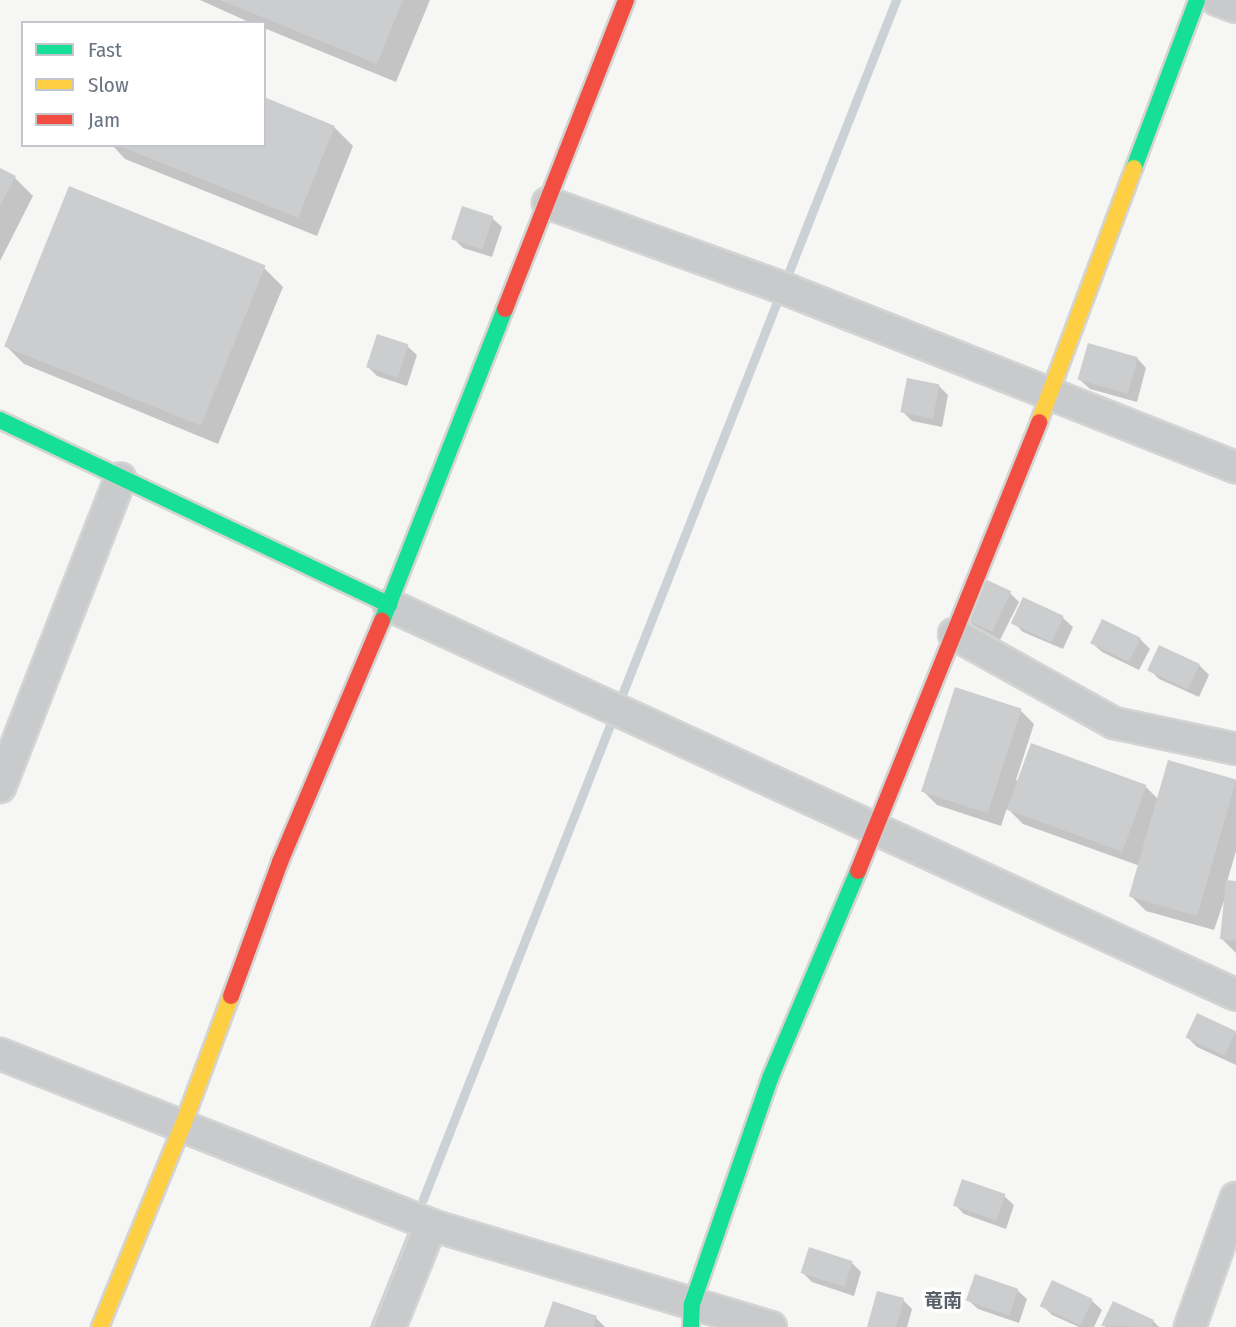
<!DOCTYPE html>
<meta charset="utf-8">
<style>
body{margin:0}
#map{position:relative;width:1236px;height:1327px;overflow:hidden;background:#f6f6f5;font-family:"Fira Sans Condensed","Noto Sans JP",sans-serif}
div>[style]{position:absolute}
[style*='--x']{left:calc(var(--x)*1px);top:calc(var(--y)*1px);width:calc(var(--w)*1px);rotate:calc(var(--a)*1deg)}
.shadow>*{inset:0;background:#0003}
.stream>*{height:9px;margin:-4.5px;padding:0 4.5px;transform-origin:4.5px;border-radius:4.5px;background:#cbd1d4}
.building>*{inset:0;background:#cccdce;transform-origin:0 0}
.roads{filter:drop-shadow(2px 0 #d3d4d4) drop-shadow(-2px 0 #d3d4d4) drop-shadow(0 2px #d3d4d4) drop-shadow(0 -2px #d3d4d4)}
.street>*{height:30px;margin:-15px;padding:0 15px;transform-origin:15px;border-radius:15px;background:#c9cacb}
.fast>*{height:16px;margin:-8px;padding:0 8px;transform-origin:8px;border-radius:8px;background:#16e098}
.slow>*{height:16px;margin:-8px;padding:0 8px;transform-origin:8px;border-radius:8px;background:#ffcf43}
.jam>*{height:16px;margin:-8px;padding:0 8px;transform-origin:8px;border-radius:8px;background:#f24e42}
span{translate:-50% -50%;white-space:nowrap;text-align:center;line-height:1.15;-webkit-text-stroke:7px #fff;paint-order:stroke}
.neighbourhood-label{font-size:19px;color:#575e68;font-weight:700}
.legend{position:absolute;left:21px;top:21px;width:245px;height:126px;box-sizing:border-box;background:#fff;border:2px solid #c3c7cd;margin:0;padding:9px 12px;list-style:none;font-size:21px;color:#6a7482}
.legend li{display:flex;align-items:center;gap:14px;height:35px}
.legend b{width:35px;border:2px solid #c3c7cd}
</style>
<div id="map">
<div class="shadow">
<div style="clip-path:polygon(200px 0,430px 0,396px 82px,264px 28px,264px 23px,251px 23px)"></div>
<div style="clip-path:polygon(264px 99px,334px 127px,353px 146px,317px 236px,125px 159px,112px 145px,264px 145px)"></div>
<div style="clip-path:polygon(0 170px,15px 178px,33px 196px,0 261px)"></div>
<div style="clip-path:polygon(492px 218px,502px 227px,492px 257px,463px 248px,453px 238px)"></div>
<div style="clip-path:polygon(264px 268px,283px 287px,218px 444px,24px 364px,5px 345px)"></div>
<div style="clip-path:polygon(407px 346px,417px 355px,407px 386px,377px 376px,368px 367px)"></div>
<div style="clip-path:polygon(1137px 358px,1146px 368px,1137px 402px,1090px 389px,1080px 380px)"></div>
<div style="clip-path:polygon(939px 386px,948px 395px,942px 427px,912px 421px,902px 411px)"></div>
<div style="clip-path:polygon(1010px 593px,1019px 602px,1000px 640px,977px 629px,968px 620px)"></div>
<div style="clip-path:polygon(1024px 599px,1063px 618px,1073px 627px,1063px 649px,1023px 632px,1013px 622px)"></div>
<div style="clip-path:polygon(1140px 639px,1150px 649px,1139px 670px,1102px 652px,1092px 643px)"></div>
<div style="clip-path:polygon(1199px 665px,1209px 675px,1199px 697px,1159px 679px,1149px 669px)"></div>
<div style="clip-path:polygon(1020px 710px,1034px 724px,1016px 780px,1019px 781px,1146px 787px,1158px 799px,1169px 762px,1236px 781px,1236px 851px,1227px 882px,1236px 883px,1236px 953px,1222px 939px,1226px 895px,1214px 930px,1146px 911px,1131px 896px,1140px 866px,1023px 824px,1007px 808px,1001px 826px,937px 805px,922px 790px)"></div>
<div style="clip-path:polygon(1198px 1016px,1236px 1033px,1236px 1065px,1197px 1047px,1188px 1038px)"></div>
<div style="clip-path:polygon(1004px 1196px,1014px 1205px,1006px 1229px,964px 1214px,955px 1205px)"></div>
<div style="clip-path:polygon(852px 1263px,861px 1272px,854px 1296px,812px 1282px,803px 1273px)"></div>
<div style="clip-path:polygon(1017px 1290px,1027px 1299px,1019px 1323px,978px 1309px,968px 1300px)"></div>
<div style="clip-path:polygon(903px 1300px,912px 1309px,907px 1327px,869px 1327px)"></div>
<div style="clip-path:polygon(1092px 1301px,1102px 1310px,1094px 1327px,1079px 1327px,1052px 1315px,1042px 1305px)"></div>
<div style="clip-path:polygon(1114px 1303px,1153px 1321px,1159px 1327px,1105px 1327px)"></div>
<div style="clip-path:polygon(596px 1318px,605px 1327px,546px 1327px)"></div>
</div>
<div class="stream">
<div style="--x:423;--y:1199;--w:1289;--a:-68.47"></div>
<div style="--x:374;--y:1327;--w:102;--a:-68.2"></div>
</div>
<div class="building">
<div style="clip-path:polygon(220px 0,403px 0,377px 64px)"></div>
<div style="clip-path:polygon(264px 97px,335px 126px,298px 218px,117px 145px,264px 145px)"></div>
<div style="clip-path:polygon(0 168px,16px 176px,0 206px)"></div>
<div style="left:69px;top:186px;width:212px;height:173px;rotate:22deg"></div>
<div style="left:462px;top:206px;width:33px;height:35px;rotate:18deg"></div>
<div style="left:377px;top:334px;width:33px;height:35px;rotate:18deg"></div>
<div style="left:1088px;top:343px;width:52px;height:38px;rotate:16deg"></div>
<div style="left:907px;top:378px;width:33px;height:35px;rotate:11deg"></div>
<div style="left:985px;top:579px;width:29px;height:45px;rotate:25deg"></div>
<div style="left:1023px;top:597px;width:45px;height:29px;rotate:25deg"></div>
<div style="left:1102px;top:619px;width:43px;height:27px;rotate:26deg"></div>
<div style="left:1159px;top:645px;width:45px;height:28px;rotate:25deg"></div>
<div style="left:955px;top:687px;width:70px;height:110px;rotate:18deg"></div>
<div style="left:1031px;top:743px;width:123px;height:71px;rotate:20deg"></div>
<div style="left:1168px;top:760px;width:71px;height:142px;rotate:16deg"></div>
<div style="clip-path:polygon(1226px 880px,1236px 881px,1236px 941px,1220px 939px)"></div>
<div style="left:1197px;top:1013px;width:43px;height:27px;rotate:25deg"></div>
<div style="left:962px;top:1179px;width:46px;height:28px;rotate:19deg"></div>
<div style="left:809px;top:1247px;width:46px;height:27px;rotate:18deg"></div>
<div style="left:975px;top:1274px;width:46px;height:28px;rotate:19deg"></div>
<div style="left:1052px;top:1280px;width:45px;height:29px;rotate:25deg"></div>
<div style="clip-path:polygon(877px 1291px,904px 1298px,896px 1327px,867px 1327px)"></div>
<div style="clip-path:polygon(553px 1301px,597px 1316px,593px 1327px,544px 1327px)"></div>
<div style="clip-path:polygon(1113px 1301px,1154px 1320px,1151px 1327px,1101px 1326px)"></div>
</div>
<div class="roads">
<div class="street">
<div style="--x:1217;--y:0;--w:20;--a:20"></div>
<div style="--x:548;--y:203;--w:255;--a:19.9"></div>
<div style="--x:788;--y:290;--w:482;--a:21.6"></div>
<div style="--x:389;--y:605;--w:932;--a:24.72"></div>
<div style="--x:954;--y:634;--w:183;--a:29.1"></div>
<div style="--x:1114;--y:723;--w:125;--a:12"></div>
<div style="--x:0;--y:787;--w:331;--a:-68.7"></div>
<div style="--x:0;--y:1054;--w:464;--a:21.6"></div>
<div style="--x:431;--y:1225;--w:355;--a:16.7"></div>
<div style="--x:390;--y:1327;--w:110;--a:-68.1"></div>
<div style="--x:1190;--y:1327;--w:137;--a:-70.4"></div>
</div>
<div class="fast">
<div style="--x:1134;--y:168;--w:179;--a:-69.4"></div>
<div style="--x:0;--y:420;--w:431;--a:25.4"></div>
<div style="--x:382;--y:621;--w:335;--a:-68.5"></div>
<div style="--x:691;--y:1327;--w:23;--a:-88"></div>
<div style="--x:692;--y:1304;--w:241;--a:-70.9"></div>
<div style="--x:771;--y:1076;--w:223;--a:-67"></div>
</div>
<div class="slow">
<div style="--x:1039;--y:422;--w:271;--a:-69.5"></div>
<div style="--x:100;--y:1327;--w:218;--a:-67.7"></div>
<div style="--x:183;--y:1125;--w:138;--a:-69.6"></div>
</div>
<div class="jam">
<div style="--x:505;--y:309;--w:332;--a:-68.6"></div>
<div style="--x:858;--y:871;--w:484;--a:-68"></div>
<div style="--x:231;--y:996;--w:143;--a:-69.9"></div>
<div style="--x:280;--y:862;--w:262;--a:-67.1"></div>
</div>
</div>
<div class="neighbourhood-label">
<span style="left:943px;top:1301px">竜南</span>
</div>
<ul class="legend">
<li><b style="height:9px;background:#16e098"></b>Fast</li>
<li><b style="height:9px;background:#ffcf43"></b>Slow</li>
<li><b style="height:9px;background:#f24e42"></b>Jam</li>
</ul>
</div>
